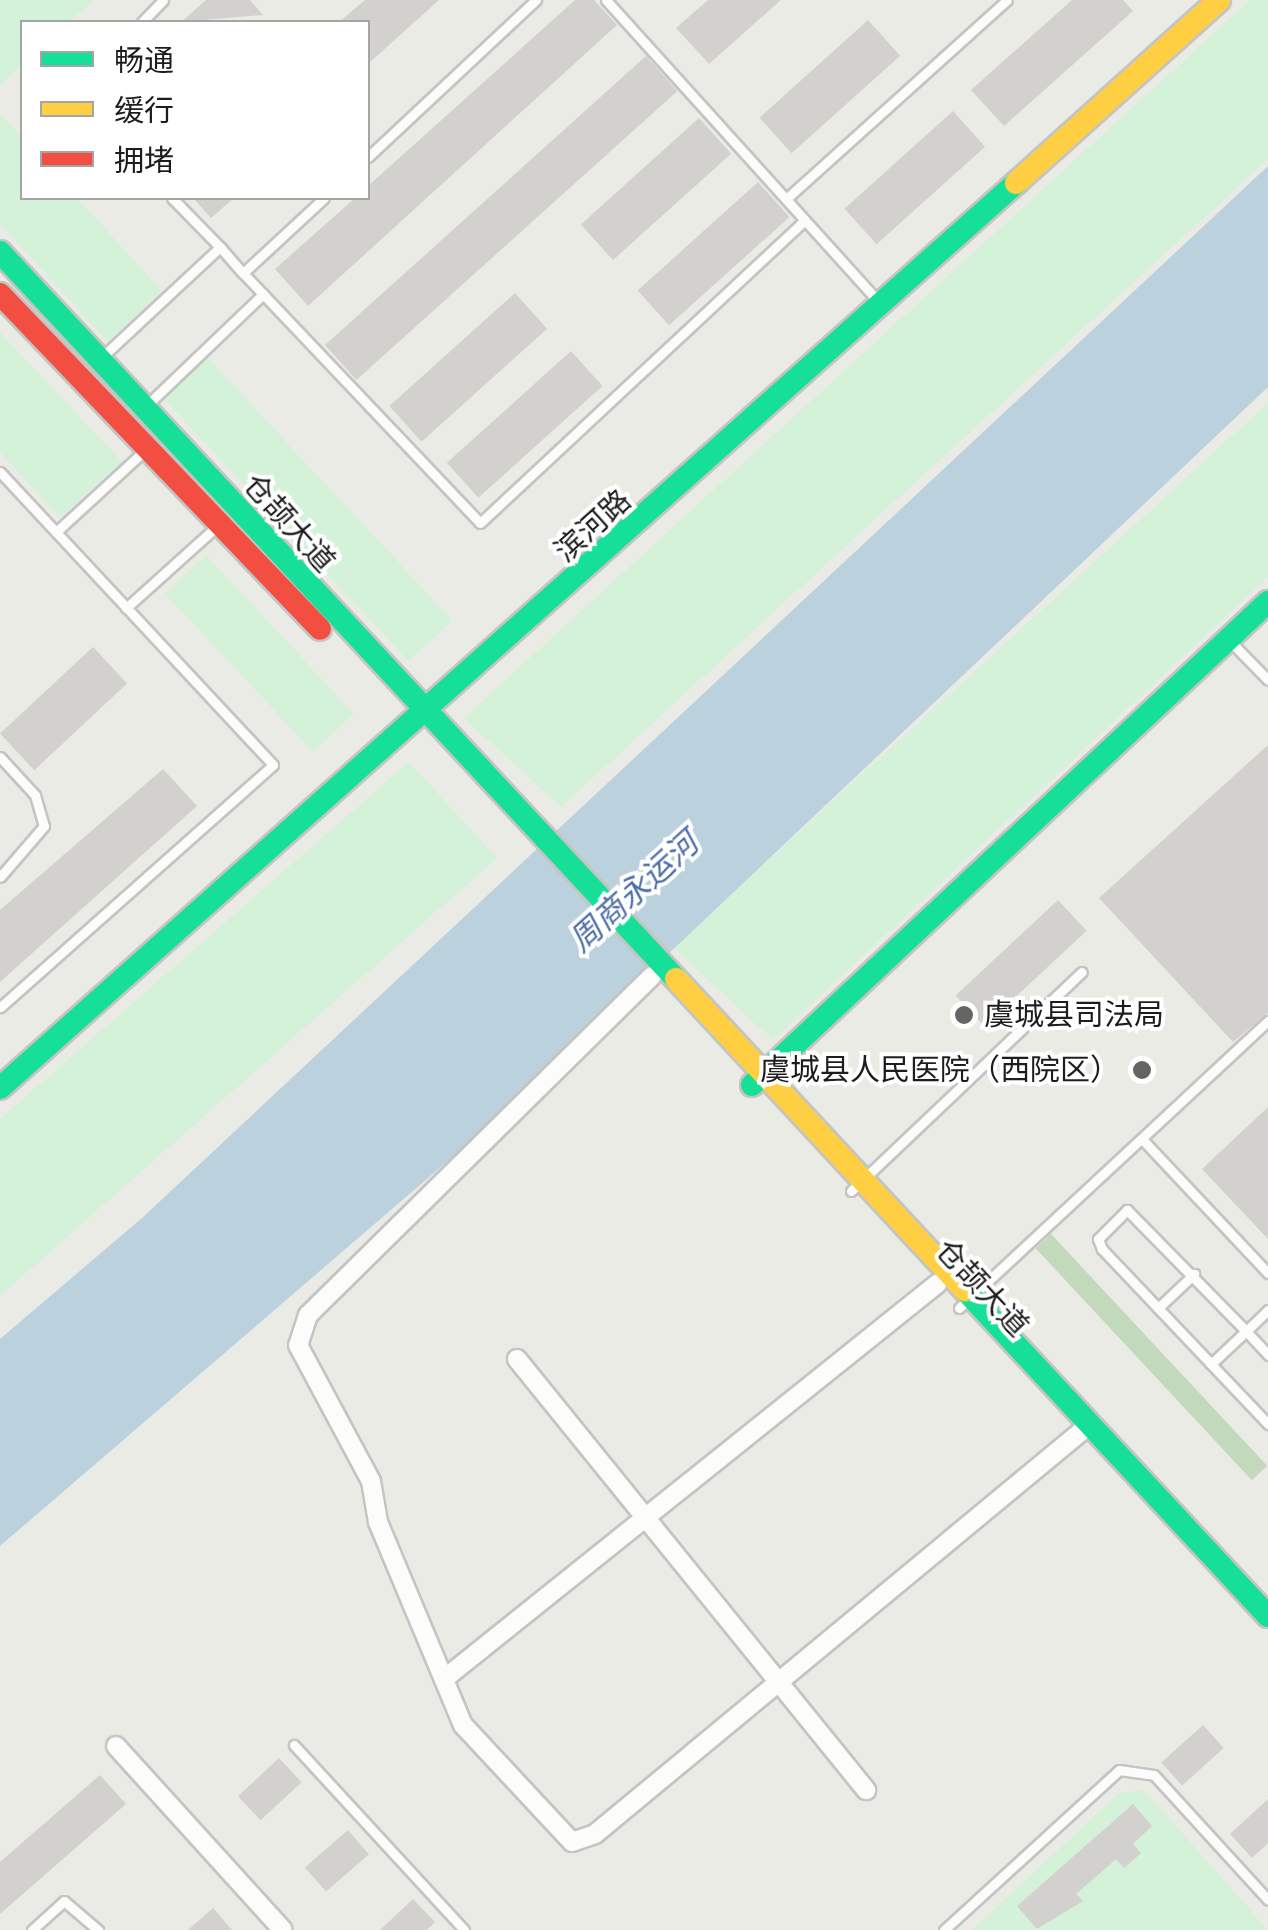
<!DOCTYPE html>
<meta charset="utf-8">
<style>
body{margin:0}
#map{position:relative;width:1268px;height:1930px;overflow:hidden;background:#ebebe6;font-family:Jost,"Noto Sans SC",sans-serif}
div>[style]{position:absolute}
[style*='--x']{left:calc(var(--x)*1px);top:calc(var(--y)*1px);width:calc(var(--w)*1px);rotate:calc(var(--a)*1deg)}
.forest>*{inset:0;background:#c2d9bc;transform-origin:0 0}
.park>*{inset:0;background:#d4f1d9;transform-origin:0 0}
.water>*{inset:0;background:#bbd1dd}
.building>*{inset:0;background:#d2d1cd;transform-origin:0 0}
.roads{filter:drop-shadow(2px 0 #c4c4c2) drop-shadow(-2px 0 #c4c4c2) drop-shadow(0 2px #c4c4c2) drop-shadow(0 -2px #c4c4c2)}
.lane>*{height:9px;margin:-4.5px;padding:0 4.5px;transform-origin:4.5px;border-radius:4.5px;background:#fcfcfb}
.street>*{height:18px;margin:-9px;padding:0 9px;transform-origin:9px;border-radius:9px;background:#fcfcfb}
.fast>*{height:22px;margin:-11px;padding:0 11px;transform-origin:11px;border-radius:11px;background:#16e098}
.slow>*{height:22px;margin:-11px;padding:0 11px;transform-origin:11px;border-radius:11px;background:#ffcf43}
.jam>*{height:22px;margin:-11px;padding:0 11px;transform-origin:11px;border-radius:11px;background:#f24e42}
.dots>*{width:28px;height:28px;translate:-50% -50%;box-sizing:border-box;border:5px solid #fff;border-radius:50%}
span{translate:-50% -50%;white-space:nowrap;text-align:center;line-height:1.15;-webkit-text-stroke:8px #fff;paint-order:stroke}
.street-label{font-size:30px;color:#1d1d1d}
.poi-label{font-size:30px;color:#1d1d1d}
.left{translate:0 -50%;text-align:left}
.right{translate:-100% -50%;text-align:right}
.water-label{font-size:32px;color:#4f6ea7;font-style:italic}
.legend{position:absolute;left:20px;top:20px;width:350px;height:180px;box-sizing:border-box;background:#fff;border:2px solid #a5a5a5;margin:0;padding:12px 18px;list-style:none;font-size:30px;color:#1d1d1d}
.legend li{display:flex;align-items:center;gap:20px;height:50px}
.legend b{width:50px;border:2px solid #a5a5a5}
</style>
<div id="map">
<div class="forest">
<div style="left:1051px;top:1234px;width:317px;height:21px;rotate:47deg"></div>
</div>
<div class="park">
<div style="clip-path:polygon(0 0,94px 0,69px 22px,22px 22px,22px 65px,0 85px)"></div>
<div style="clip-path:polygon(1250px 0,1268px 0,1268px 159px,561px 807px,464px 718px)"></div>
<div style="clip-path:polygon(0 113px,22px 138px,22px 198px,77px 198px,162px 291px,108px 342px,0 224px)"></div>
<div style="clip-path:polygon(0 332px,122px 462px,60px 517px,0 452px)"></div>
<div style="left:207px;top:357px;width:360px;height:60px;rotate:47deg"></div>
<div style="clip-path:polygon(1268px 403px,1268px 577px,773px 1040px,673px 947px)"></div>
<div style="left:206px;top:555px;width:217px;height:56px;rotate:47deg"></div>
<div style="clip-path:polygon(409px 762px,497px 858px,0 1296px,0 1119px)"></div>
<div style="clip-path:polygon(1144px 1790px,1268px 1930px,972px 1930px,1119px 1793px)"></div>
</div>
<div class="water">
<div style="clip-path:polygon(1268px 166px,1268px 387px,463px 1148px,0 1546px,0 1339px,142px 1218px)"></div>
</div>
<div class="building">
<div style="clip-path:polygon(206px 0,250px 0,263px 15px,181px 22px)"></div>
<div style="clip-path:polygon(365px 0,439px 0,368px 64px,368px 22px,339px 22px)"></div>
<div style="clip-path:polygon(575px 0,594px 0,617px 25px,308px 306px,275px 269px,355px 198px,368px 198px,368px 186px)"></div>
<div style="clip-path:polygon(708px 0,781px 0,709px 64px,676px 28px)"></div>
<div style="clip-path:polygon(1072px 0,1123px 0,1133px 11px,1004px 126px,971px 90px)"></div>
<div style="left:868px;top:20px;width:48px;height:146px;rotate:48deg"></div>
<div style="left:646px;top:56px;width:47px;height:432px;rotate:48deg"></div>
<div style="left:953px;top:111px;width:48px;height:146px;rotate:48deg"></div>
<div style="left:699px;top:118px;width:48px;height:159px;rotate:48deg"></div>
<div style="left:758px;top:182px;width:47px;height:162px;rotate:48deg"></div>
<div style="clip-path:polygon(193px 198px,234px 198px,211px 218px)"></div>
<div style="left:515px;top:293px;width:48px;height:169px;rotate:48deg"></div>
<div style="left:571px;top:351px;width:47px;height:167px;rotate:48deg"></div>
<div style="left:93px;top:647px;width:50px;height:127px;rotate:47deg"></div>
<div style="clip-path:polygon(1268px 745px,1268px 1013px,1233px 1042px,1099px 898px)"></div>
<div style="clip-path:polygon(163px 769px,197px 806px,0 982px,0 910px)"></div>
<div style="left:1058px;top:900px;width:42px;height:140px;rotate:47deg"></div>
<div style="clip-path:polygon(1268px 1107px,1268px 1239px,1202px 1169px)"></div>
<div style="left:1203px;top:1725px;width:31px;height:56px;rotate:48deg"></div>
<div style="left:279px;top:1758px;width:33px;height:56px;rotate:47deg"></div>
<div style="clip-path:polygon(100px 1775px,126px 1804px,0 1914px,0 1862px)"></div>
<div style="clip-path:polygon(1268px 1799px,1268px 1843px,1252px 1858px,1230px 1834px)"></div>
<div style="clip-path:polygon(1133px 1804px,1152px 1826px,1133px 1844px,1141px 1853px,1124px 1868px,1116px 1859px,1076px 1894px,1083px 1901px,1037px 1929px,1017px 1906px)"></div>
<div style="left:348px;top:1830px;width:32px;height:57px;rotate:49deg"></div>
<div style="clip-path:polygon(413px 1899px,435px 1922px,427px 1930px,380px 1930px)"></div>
<div style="clip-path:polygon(213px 1908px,232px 1930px,188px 1930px)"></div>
</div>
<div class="roads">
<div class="lane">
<div style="--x:606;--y:0;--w:409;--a:47.9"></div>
<div style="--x:142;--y:22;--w:30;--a:-46"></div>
<div style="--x:368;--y:157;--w:230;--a:-43.1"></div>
<div style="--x:172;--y:198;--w:69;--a:45.6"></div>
<div style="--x:786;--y:199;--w:297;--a:-42"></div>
<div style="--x:243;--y:273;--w:344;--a:46.5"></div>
<div style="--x:480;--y:523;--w:444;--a:-43"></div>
<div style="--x:102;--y:357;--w:161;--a:-43"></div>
<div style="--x:220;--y:247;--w:35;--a:49"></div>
<div style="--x:243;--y:273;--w:110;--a:-42.8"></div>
<div style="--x:146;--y:406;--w:162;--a:-43.7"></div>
<div style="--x:0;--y:472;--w:400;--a:47"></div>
<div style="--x:273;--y:765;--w:365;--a:138.4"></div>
<div style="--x:56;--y:532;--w:120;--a:-42.6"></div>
<div style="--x:126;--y:608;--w:122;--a:-42"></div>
<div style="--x:1230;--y:641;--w:54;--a:45.7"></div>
<div style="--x:0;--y:757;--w:52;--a:47.4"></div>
<div style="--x:35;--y:795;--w:32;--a:74"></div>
<div style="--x:44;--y:826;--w:67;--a:130.8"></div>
<div style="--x:1142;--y:1139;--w:184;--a:46.8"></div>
<div style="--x:851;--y:1191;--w:318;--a:-43.5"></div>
<div style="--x:959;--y:1308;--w:422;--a:-42.9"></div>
<div style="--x:1158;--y:1308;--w:50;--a:-43.4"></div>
<div style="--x:1268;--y:1310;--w:30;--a:136"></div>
<div style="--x:1246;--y:1331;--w:33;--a:47"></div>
<div style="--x:1211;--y:1364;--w:48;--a:-43.3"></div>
<div style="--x:1246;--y:1331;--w:170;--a:-134.5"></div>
<div style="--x:1127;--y:1210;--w:41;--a:135"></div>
<div style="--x:1098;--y:1239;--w:11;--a:68"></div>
<div style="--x:1102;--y:1249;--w:158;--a:46.5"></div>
<div style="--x:1211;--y:1364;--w:83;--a:46.5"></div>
<div style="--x:294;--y:1745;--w:251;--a:47.4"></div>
<div style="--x:32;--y:1930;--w:43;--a:-42.2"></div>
<div style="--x:64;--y:1901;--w:45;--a:40.5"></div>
<div style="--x:944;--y:1930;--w:237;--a:-42.4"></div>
<div style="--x:1119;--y:1770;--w:35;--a:8"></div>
<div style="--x:1154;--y:1775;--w:169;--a:47.6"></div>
</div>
<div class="street">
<div style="--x:652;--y:976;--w:483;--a:135.4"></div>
<div style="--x:308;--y:1315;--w:32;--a:108"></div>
<div style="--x:298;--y:1345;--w:154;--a:61.8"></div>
<div style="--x:371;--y:1481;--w:42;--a:80.3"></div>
<div style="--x:378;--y:1522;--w:220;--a:67.3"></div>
<div style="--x:463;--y:1725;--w:160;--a:47"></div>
<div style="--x:572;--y:1842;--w:24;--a:-19"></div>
<div style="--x:595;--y:1834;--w:641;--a:-39.62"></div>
<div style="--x:517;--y:1359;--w:555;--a:51"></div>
<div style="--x:444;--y:1679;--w:632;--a:-38.7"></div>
<div style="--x:116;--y:1746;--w:248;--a:47.8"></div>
</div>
<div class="fast">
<div style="--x:0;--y:252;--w:993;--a:47.08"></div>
<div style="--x:752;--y:1085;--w:707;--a:-43.11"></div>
<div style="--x:0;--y:1088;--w:1361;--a:-41.69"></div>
<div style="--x:965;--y:1290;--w:445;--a:47.1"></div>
</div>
<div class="slow">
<div style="--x:1016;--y:183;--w:273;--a:-42"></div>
<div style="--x:676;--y:979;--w:425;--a:47.1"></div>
</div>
<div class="jam">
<div style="--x:0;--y:294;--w:463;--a:46.3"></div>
</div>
</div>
<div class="dots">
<div style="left:964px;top:1015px;background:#656563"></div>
<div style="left:1142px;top:1070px;background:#656563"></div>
</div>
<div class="street-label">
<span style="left:289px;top:523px;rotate:48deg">仓颉大道</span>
<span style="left:593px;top:526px;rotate:-42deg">滨河路</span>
<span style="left:982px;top:1288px;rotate:47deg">仓颉大道</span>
</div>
<div class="poi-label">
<span class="left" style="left:984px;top:1015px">虞城县司法局</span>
<span class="right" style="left:1120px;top:1070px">虞城县人民医院（西院区）</span>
</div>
<div class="water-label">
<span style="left:634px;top:892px;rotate:-42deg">周商永运河</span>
</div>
<ul class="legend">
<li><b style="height:12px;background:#16e098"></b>畅通</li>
<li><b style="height:12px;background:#ffcf43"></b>缓行</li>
<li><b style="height:12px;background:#f24e42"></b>拥堵</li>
</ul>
</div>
